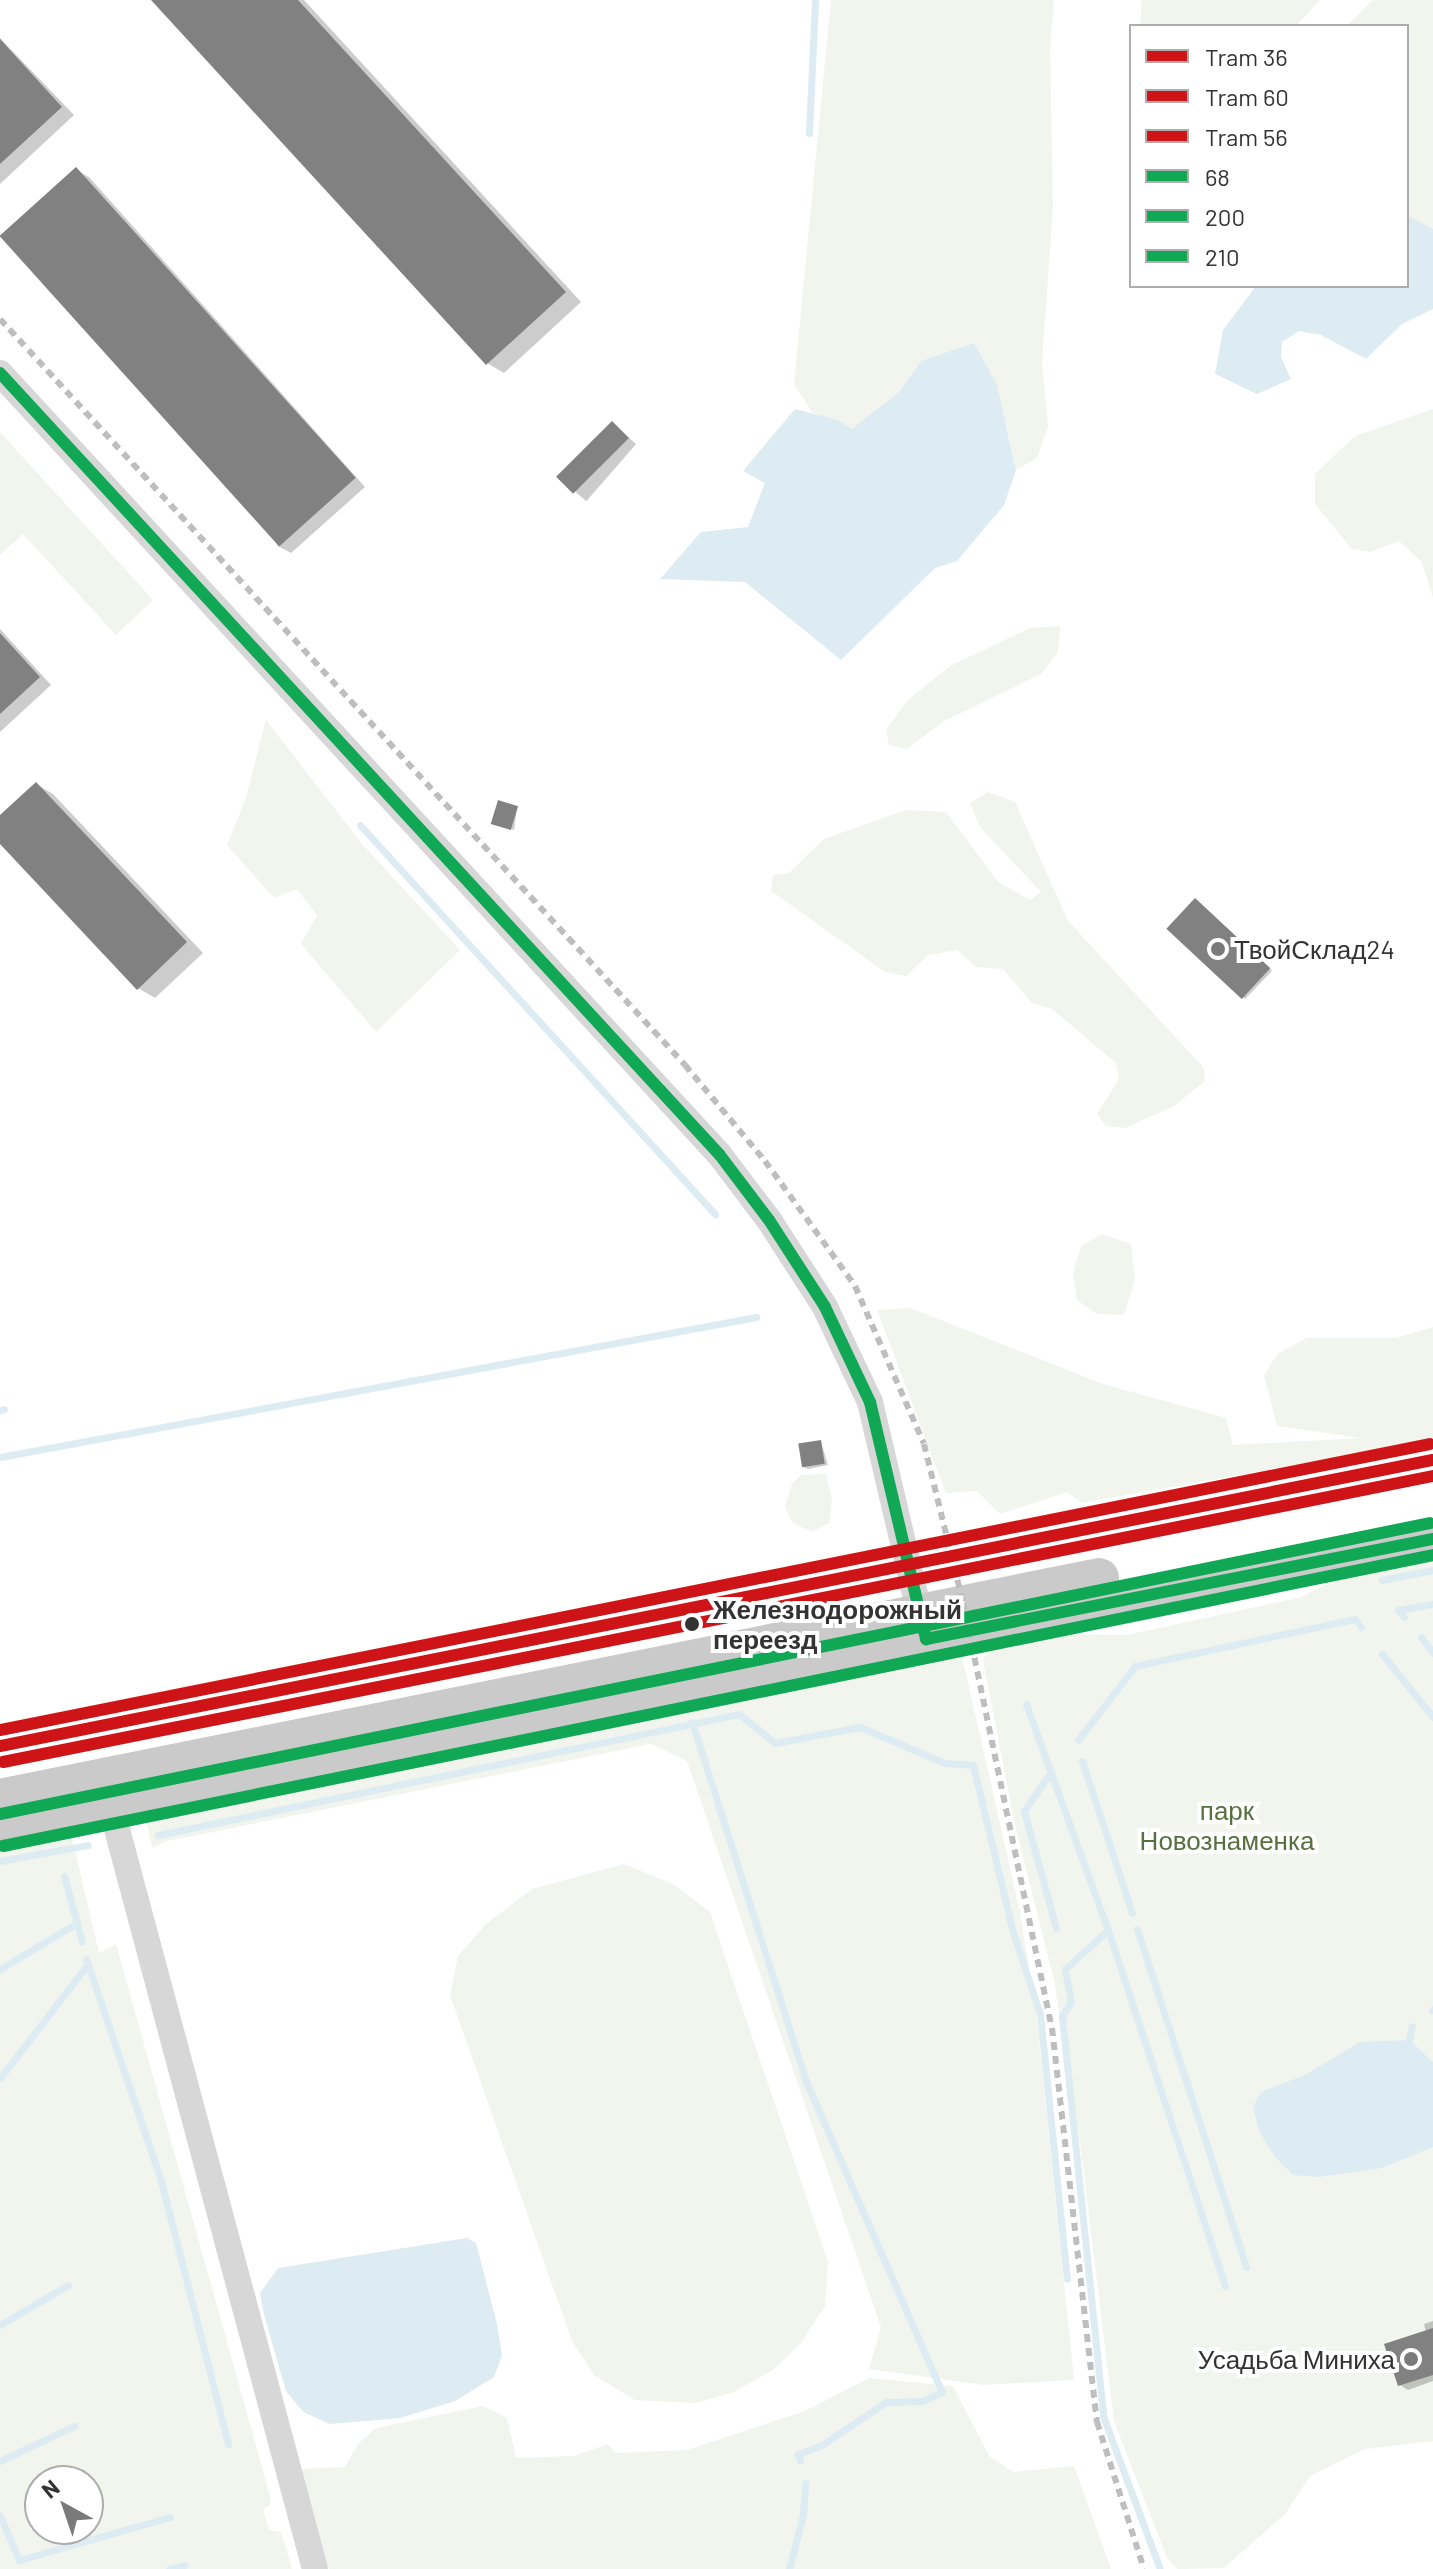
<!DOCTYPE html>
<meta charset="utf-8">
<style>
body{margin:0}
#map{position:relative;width:1433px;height:2569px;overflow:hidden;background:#fff;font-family:Barlow,sans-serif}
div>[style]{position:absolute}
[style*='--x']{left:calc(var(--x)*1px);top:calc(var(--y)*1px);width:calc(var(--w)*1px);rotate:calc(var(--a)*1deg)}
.green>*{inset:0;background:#f1f5ed}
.water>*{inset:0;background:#ddebf3}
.shadow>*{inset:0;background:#0003;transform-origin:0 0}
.stream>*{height:7px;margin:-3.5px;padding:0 3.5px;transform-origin:3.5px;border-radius:3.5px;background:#ddebf3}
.building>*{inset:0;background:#818181;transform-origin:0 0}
.street>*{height:26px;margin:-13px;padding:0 13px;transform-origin:13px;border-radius:13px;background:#d7d7d7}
.primary>*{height:40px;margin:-20px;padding:0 20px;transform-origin:20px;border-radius:20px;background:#cacaca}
.rail>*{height:6px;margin-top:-3px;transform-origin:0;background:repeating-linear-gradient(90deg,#bebebe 0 8px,transparent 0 14px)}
.bus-1>*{height:12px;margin:-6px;padding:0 6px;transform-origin:6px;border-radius:6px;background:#10a855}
.bus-2>*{height:12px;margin:-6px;padding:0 6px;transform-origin:6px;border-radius:6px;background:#10a855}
.bus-3>*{height:12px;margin:-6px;padding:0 6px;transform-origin:6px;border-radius:6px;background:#10a855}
.tram-1>*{height:12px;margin:-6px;padding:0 6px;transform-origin:6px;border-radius:6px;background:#ce1417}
.tram-2>*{height:12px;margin:-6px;padding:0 6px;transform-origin:6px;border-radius:6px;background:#ce1417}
.tram-3>*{height:12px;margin:-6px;padding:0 6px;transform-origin:6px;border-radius:6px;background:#ce1417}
.dots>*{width:22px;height:22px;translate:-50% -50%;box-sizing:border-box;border:4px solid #fff;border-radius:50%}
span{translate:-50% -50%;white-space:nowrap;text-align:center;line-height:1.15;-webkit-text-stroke:8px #fff;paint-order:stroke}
.poi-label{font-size:26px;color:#333}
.left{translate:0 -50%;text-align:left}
.right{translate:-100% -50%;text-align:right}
.stop-label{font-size:26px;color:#333;font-weight:700}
.park-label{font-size:26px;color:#56703f}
.legend{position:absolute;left:1129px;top:24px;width:280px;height:264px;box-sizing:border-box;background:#fff;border:2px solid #adadad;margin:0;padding:10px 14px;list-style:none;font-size:24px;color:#333}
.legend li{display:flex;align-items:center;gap:16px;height:40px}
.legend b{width:40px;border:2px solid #adadad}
.north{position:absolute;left:24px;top:2465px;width:80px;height:80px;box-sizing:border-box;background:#fff;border:2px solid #adadad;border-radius:50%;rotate:320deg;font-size:22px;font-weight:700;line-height:32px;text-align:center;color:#333}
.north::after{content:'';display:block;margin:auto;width:28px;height:36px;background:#7a7a7a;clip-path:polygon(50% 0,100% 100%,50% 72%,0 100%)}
</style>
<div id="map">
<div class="green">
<div style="clip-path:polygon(831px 0,1054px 0,1050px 48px,1053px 209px,1042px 362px,1048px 426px,1037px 458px,1016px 470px,1006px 423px,921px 361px,899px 392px,852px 430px,812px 412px,794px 384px)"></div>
<div style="clip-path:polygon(1142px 0,1320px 0,1296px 26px,1140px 26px)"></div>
<div style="clip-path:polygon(1373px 0,1433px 0,1433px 229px,1407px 215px,1407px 26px,1346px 26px)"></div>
<div style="clip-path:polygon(1433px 409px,1433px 598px,1422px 562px,1399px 541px,1371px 552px,1352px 549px,1315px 504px,1315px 474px,1355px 436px)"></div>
<div style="clip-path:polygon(0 432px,153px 600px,116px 635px,23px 534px,0 555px)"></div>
<div style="clip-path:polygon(1060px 626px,1058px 652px,1041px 674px,944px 721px,907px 749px,889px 745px,886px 730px,908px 700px,950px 666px,1030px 628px)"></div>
<div style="clip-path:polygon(266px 720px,362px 844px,460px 950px,376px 1032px,301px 944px,317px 915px,297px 889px,274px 898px,227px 845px,246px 798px)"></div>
<div style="clip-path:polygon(988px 792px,1015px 802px,1068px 921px,1204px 1068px,1205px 1081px,1174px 1106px,1125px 1128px,1106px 1126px,1097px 1114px,1119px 1079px,1116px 1063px,1052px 1009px,1032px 1003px,1003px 969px,976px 967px,957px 950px,928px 955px,906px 976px,885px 972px,771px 891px,773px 875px,789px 873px,824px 839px,906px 810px,946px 812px,998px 882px,1030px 900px,1041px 892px,980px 827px,970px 803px)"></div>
<div style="clip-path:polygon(1102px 1234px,1131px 1244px,1135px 1279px,1124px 1315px,1097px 1314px,1077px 1300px,1073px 1274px,1081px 1246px)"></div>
<div style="clip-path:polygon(910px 1308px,1103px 1384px,1226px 1418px,1233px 1445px,1361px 1438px,1277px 1426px,1264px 1376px,1277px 1354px,1307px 1338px,1396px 1338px,1433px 1327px,1433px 1440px,1082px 1503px,1067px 1492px,1000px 1514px,977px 1491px,946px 1493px,877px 1310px)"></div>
<div style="clip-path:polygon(826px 1474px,832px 1501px,829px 1523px,812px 1532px,793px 1523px,785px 1507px,792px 1484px,801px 1475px)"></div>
<div style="clip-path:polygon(1433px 1557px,1433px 2441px,1365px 2449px,1310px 2476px,1285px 2514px,1224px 2568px,1177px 2569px,1167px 2558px,1114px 2421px,1081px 2150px,1054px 1980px,1014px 1821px,983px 1660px,993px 1644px,1052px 1634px,1127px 1635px,1302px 1597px,1338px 1578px)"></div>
<div style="clip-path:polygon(962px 1656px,1020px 1912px,1037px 2020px,1074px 2380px,984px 2385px,869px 2369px,881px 2327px,687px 1761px,651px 1744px,167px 1841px,152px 1848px,147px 1823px,334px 1781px)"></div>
<div style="clip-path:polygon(evenodd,71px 1834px,99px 1953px,116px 1944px,270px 2496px,270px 2506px,263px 2509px,269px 2530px,281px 2532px,292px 2569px,0 2569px,0 1848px,71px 1834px,40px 2481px,88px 2481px,88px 2529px,40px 2529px,40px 2481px)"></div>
<div style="clip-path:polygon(624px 1864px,673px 1884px,710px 1912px,828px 2262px,825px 2306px,801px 2343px,773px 2370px,734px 2392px,696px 2403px,635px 2400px,594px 2375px,572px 2341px,450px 1995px,458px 1956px,486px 1924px,532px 1889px)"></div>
<div style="clip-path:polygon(869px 2378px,953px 2386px,989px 2456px,1013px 2472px,1074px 2466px,1111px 2569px,329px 2569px,299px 2469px,345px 2467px,358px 2444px,376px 2428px,483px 2406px,507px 2418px,516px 2458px,574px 2456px,608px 2444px,616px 2453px,687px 2450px,805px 2411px)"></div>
</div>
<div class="water">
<div style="clip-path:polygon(1407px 215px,1433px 229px,1433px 309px,1402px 324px,1366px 359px,1321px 335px,1299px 331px,1282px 342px,1281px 357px,1291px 379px,1257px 394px,1215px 374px,1223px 330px,1256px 286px,1407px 286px)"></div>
<div style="clip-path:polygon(974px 343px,997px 385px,1016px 470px,1004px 505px,957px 561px,935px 568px,841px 660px,745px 582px,660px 579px,701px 532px,748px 527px,765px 483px,743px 471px,795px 409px,838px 420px,852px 429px,899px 392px,921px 361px)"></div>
<div style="clip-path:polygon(1409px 2040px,1433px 2062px,1433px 2147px,1382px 2168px,1319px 2177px,1293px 2175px,1275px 2157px,1259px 2131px,1253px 2107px,1261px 2092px,1305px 2075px,1360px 2042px)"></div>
<div style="clip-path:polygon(467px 2238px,476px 2243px,497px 2324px,502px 2356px,494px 2377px,455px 2401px,400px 2418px,330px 2424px,303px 2412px,286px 2391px,264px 2315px,260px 2293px,278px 2268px)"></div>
</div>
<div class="shadow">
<div style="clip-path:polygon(154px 0,304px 0,581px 302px,504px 373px,487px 363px)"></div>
<div style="clip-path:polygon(0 38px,74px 115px,0 184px)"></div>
<div style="clip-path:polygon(76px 170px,89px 177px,365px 487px,291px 553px,278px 546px)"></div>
<div style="left:612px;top:423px;width:32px;height:76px;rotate:41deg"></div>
<div style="clip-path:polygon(0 629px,51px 685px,0 732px)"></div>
<div style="clip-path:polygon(36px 784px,53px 794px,203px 953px,155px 998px,138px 988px,0 841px,0 818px)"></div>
<div style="clip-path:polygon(517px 808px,514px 830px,496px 824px)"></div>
<div style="clip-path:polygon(1199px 902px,1272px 971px,1245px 999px,1242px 997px)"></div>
<div style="clip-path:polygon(821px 1442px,828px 1465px,808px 1469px,804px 1467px)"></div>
<div style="clip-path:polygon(1433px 2321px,1433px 2381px,1408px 2390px,1400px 2385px,1426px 2332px,1424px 2324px)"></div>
</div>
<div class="stream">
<div style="--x:809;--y:133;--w:133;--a:-87.4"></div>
<div style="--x:360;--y:825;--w:527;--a:47.62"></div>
<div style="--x:0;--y:1410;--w:4;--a:-14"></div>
<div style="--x:0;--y:1457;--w:769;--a:-10.49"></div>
<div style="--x:1382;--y:1580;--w:52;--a:-11.1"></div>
<div style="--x:1404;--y:1617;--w:9;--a:-131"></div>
<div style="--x:1398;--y:1610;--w:36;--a:-10"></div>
<div style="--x:1421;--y:1637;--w:20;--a:53"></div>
<div style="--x:1382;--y:1654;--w:81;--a:51"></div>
<div style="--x:1026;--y:1704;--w:240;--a:70.1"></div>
<div style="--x:1108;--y:1930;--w:375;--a:71.8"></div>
<div style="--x:692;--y:1722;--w:374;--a:72.4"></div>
<div style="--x:805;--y:2079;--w:342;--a:66.4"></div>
<div style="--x:942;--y:2392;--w:22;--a:156"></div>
<div style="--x:922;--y:2401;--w:36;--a:178"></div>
<div style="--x:886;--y:2402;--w:77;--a:146.1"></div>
<div style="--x:822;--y:2445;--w:26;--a:159"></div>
<div style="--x:798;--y:2454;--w:7;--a:74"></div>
<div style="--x:1078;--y:1740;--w:93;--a:-52.4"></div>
<div style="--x:1135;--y:1666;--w:225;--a:-12.1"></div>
<div style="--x:1355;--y:1619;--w:10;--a:53"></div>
<div style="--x:1082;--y:1761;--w:160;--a:71.8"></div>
<div style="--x:1050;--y:1773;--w:46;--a:124.4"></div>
<div style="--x:1024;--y:1811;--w:121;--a:74.7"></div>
<div style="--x:158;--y:1835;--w:593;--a:-11.76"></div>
<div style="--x:739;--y:1714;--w:46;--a:38.9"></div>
<div style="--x:775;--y:1743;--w:86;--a:-10.7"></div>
<div style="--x:860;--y:1727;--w:92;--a:23"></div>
<div style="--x:945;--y:1763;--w:28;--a:4"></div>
<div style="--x:973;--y:1765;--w:169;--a:76.6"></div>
<div style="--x:1012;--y:1929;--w:89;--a:71.8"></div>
<div style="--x:1040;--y:2014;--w:266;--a:84.2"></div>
<div style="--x:0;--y:1861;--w:89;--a:-10.3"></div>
<div style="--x:64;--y:1876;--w:68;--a:74.7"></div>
<div style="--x:1137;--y:1929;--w:355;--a:72.1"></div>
<div style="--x:1108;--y:1930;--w:58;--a:137.8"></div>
<div style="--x:1065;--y:1969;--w:34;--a:80"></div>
<div style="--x:1071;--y:2002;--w:17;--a:123"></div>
<div style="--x:1062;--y:2016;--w:402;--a:84.1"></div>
<div style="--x:1103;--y:2416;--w:163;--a:69.6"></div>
<div style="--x:86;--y:1959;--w:230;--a:71.3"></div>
<div style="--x:160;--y:2177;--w:276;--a:75.7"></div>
<div style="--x:0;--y:1969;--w:90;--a:-30.9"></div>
<div style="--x:1432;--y:2010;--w:1;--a:-45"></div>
<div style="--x:1409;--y:2040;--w:14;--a:-78"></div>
<div style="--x:0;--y:2078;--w:143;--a:-52.4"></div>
<div style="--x:0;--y:2325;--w:79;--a:-30.5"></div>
<div style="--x:0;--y:2461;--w:82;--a:-25.3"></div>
<div style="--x:0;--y:2516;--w:48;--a:66.6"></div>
<div style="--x:19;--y:2560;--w:157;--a:-15.9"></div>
<div style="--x:169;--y:2569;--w:16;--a:-14"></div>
<div style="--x:789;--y:2569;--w:56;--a:-75.5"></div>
<div style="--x:803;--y:2515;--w:32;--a:-86"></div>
</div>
<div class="building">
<div style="clip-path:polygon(151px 0,298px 0,566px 292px,486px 365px)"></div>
<div style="clip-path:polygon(0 39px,62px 107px,0 164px)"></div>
<div style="left:76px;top:167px;width:418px;height:103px;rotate:48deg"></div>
<div style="left:612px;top:421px;width:24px;height:79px;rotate:45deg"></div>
<div style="clip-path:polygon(0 633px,40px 677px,0 714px)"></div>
<div style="clip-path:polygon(36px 782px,187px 942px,137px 990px,0 844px,0 815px)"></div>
<div style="left:498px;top:800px;width:21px;height:25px;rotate:17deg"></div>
<div style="left:1195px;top:898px;width:103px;height:42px;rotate:43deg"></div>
<div style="left:821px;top:1440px;width:24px;height:23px;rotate:81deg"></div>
<div style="clip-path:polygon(1433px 2328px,1433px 2375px,1398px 2386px,1384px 2344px)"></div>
</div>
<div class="street">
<div style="--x:0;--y:373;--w:1062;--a:47.37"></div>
<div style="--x:719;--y:1154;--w:83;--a:52.9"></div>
<div style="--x:769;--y:1220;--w:103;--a:57.2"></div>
<div style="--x:825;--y:1307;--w:105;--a:64.7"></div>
<div style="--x:870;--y:1402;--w:232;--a:76.8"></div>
<div style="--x:107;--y:1792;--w:804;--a:75.01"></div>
</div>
<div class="primary">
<div style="--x:0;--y:1799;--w:1121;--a:-11.37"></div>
<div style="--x:0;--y:1830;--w:1462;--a:-11.48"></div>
</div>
<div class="rail">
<div style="--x:0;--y:319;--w:1013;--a:47.44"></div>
<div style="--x:685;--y:1065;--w:125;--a:50.2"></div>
<div style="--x:765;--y:1161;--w:154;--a:54.2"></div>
<div style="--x:855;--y:1286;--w:172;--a:66.4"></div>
<div style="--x:924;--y:1444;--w:164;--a:76.2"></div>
<div style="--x:963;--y:1603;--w:434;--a:78.2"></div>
<div style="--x:1052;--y:2028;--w:397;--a:83.5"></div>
<div style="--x:1097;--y:2422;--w:154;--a:72.3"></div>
</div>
<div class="bus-1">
<div style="--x:0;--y:373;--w:1062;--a:47.37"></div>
<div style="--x:719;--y:1154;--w:83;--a:52.9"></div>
<div style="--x:769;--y:1220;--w:103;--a:57.2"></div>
<div style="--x:825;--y:1307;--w:105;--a:64.7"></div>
<div style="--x:870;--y:1402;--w:244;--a:76.7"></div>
<div style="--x:926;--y:1639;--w:517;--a:-11.16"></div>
</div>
<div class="bus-2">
<div style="--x:3;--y:1846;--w:1459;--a:-11.5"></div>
</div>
<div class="bus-3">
<div style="--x:0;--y:1814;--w:1459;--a:-11.5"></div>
</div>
<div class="tram-1">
<div style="--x:0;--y:1746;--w:1461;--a:-11.29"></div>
</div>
<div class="tram-2">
<div style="--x:3;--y:1762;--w:1458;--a:-11.31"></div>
</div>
<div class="tram-3">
<div style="--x:0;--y:1730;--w:1458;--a:-11.31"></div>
</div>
<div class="dots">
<div style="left:1218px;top:949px;background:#7a7a7a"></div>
<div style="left:692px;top:1624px;background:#333"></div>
<div style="left:1411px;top:2359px;background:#7a7a7a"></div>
</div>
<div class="poi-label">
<span class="left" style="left:1234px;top:949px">ТвойСклад24</span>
<span class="right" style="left:1395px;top:2359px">Усадьба Миниха</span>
</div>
<div class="stop-label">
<span class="left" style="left:713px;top:1624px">Железнодорожный<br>переезд</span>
</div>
<div class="park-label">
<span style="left:1227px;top:1825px">парк<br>Новознаменка</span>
</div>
<ul class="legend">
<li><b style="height:10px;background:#ce1417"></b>Tram 36</li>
<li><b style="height:10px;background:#ce1417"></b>Tram 60</li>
<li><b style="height:10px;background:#ce1417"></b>Tram 56</li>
<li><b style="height:10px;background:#10a855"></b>68</li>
<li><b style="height:10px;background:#10a855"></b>200</li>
<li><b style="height:10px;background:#10a855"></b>210</li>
</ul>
<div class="north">N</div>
</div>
